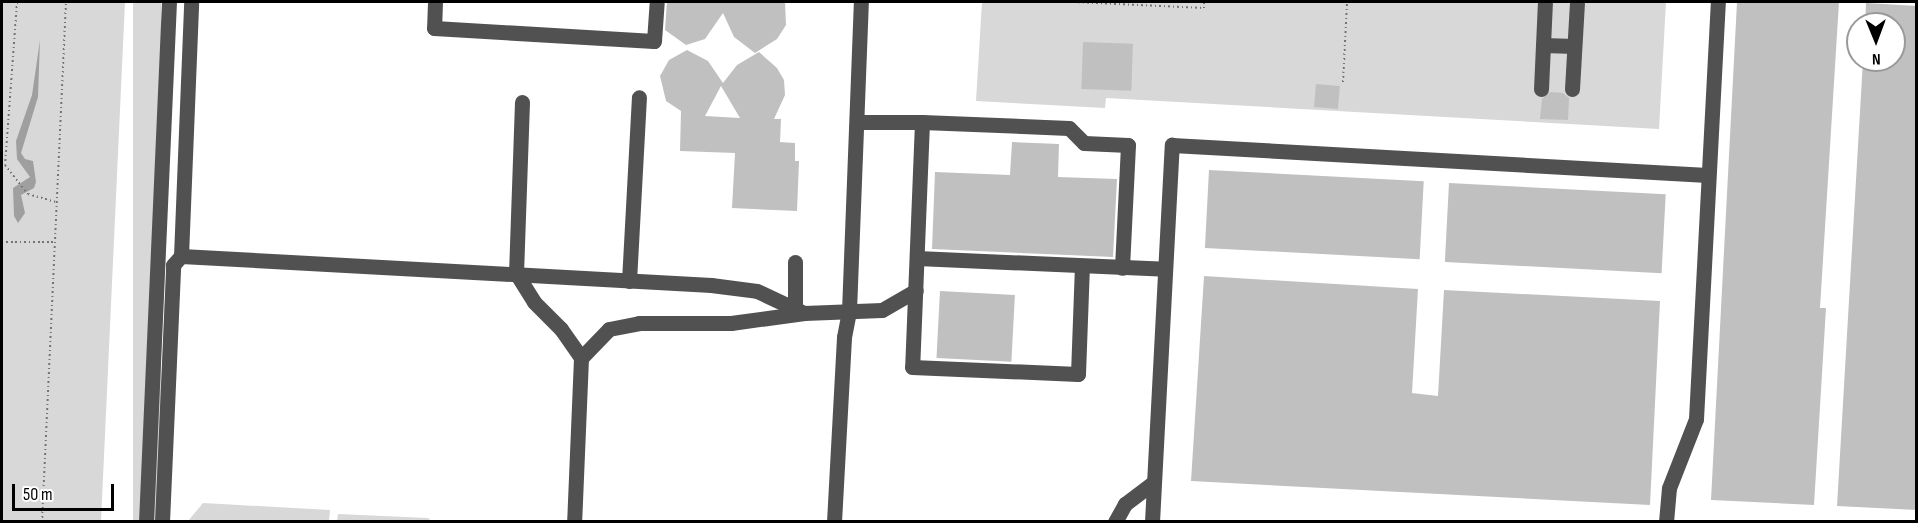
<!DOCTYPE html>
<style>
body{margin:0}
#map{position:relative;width:1918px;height:523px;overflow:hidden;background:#fff;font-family:"Sofia Sans Condensed",sans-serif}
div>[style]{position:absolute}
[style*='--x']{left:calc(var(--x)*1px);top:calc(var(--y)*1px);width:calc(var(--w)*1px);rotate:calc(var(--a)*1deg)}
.green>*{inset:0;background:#d8d8d8;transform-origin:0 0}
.water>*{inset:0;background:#9f9f9f}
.building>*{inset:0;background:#c0c0c0;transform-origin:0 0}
.path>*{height:2px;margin-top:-1px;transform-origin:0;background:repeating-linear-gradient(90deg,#737373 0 1.5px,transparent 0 4.5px)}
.minor>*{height:15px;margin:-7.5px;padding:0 7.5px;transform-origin:7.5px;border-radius:7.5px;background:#515151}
span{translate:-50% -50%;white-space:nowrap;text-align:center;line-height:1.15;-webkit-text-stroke:4.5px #fff;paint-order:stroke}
.frame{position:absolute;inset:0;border:3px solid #000;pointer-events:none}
.north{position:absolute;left:1846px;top:12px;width:60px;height:60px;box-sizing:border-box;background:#fff;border:2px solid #999;border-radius:50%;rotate:179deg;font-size:16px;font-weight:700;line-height:24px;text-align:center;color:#000}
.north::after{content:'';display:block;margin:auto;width:21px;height:27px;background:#000;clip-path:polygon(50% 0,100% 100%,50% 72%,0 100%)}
.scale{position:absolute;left:12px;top:484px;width:102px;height:27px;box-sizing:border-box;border:3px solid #000;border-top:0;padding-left:8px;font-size:18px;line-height:21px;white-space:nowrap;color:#000;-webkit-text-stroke:4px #fff;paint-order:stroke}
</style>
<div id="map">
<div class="green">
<div style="clip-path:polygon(2px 2px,125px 2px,101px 521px,2px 521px)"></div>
<div style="left:133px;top:2px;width:28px;height:520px"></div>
<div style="clip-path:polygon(982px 2px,1666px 2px,1659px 129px,1106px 98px,1105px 108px,976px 101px)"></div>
<div style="clip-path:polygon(203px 503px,330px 510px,329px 521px,188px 521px)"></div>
<div style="clip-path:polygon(338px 514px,428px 518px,431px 521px,337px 521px)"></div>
</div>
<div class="water">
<div style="clip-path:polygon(40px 40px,38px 97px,21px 153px,25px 159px,33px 161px,36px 182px,34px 188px,21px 195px,25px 213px,18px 223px,14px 216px,13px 188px,30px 177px,17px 159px,16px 141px,32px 95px)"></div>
</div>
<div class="building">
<div style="clip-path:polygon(667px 2px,785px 2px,786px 25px,777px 39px,755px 53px,734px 37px,723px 13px,705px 39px,686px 45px,665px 30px)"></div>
<div style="clip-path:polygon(1737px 2px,1839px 2px,1820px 308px,1826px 308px,1814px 505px,1711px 500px)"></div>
<div style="clip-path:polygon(1866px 3px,1917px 6px,1917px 510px,1837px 506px,1863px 60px,1894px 60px,1894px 24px,1865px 24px)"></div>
<div style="left:1083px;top:42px;width:50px;height:47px;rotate:2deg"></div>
<div style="clip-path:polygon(evenodd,687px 50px,708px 61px,723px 83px,737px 65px,759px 52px,777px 68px,784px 80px,785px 95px,774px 119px,781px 119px,780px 142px,795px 143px,795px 161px,799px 161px,797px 211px,732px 208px,735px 153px,680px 151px,681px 111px,666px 101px,660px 76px,669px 60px,687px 50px,721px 86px,740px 118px,705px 116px,721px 86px)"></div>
<div style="left:1316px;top:84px;width:24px;height:23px;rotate:5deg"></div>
<div style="clip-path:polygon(1550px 92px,1563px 93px,1569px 98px,1568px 120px,1540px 119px,1542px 99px)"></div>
<div style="clip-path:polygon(1012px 142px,1059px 144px,1058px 177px,1117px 179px,1113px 257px,932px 249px,935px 172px,1010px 175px)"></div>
<div style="left:1209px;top:170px;width:215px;height:78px;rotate:3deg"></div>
<div style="left:1449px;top:183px;width:217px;height:79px;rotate:3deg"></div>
<div style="clip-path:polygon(1204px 276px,1418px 289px,1412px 393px,1438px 396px,1444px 290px,1660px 301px,1650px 505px,1191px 481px)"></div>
<div style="left:940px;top:291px;width:75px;height:67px;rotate:3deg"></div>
</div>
<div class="path">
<div style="--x:17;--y:2;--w:163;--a:94.2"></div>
<div style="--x:5;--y:165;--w:37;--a:52"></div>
<div style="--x:28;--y:194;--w:29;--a:16"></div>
<div style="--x:1074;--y:2;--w:130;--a:2.6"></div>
<div style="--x:1204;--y:8;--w:6;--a:-90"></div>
<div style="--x:1343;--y:82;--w:80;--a:-87.1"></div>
<div style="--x:2;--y:242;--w:53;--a:0"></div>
<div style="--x:42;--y:522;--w:521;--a:-87.36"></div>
</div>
<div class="minor">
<div style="--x:435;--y:2;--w:26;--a:92"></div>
<div style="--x:434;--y:28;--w:220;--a:3.4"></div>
<div style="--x:654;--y:41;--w:39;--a:-86"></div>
<div style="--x:1543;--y:45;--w:31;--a:2"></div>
<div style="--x:1541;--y:89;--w:87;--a:-87.4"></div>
<div style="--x:1572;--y:89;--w:87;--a:-86.7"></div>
<div style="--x:522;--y:102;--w:171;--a:92"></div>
<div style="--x:516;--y:273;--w:34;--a:58"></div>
<div style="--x:534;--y:302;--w:38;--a:45"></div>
<div style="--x:561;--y:329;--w:35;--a:55"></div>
<div style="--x:581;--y:358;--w:164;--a:92.4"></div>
<div style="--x:857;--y:122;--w:65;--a:0"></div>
<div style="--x:922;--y:122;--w:245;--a:92.3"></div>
<div style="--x:912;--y:367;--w:166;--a:2.4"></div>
<div style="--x:1078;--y:374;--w:108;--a:-87.9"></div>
<div style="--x:922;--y:122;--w:147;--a:2.3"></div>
<div style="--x:1069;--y:128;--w:21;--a:45"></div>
<div style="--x:1084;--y:143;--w:44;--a:2.6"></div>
<div style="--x:1128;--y:145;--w:123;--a:92.8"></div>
<div style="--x:181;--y:256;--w:531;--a:3.13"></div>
<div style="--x:711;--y:285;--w:46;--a:7.4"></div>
<div style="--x:757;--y:291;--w:52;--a:25.1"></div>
<div style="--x:804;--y:313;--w:78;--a:-2.2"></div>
<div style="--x:882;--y:310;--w:39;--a:-30"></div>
<div style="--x:917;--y:258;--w:248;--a:2.5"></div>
<div style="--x:795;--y:262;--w:45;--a:90"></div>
<div style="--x:629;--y:281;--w:184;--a:-86.9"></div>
<div style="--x:581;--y:358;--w:40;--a:-46"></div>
<div style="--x:609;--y:329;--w:31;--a:-11"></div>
<div style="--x:639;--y:323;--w:92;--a:0"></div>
<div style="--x:731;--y:323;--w:74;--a:-7.8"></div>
<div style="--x:146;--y:522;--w:521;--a:-87.47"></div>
<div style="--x:162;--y:522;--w:257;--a:-87.5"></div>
<div style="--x:173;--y:265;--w:12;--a:-48"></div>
<div style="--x:181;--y:256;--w:254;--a:-87.7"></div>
<div style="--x:834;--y:522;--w:185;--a:-86.9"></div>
<div style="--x:844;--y:337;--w:26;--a:-79"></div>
<div style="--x:849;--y:311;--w:309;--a:-87.8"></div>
<div style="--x:1115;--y:522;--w:21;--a:-61"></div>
<div style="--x:1125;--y:504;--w:36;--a:-37"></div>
<div style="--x:1152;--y:522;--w:378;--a:-87"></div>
<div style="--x:1172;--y:145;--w:536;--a:3.21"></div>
<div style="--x:1666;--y:522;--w:34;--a:-85"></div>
<div style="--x:1669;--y:488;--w:74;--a:-68.6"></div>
<div style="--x:1696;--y:419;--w:418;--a:-87"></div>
</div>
<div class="frame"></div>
<div class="north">N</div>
<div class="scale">50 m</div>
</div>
